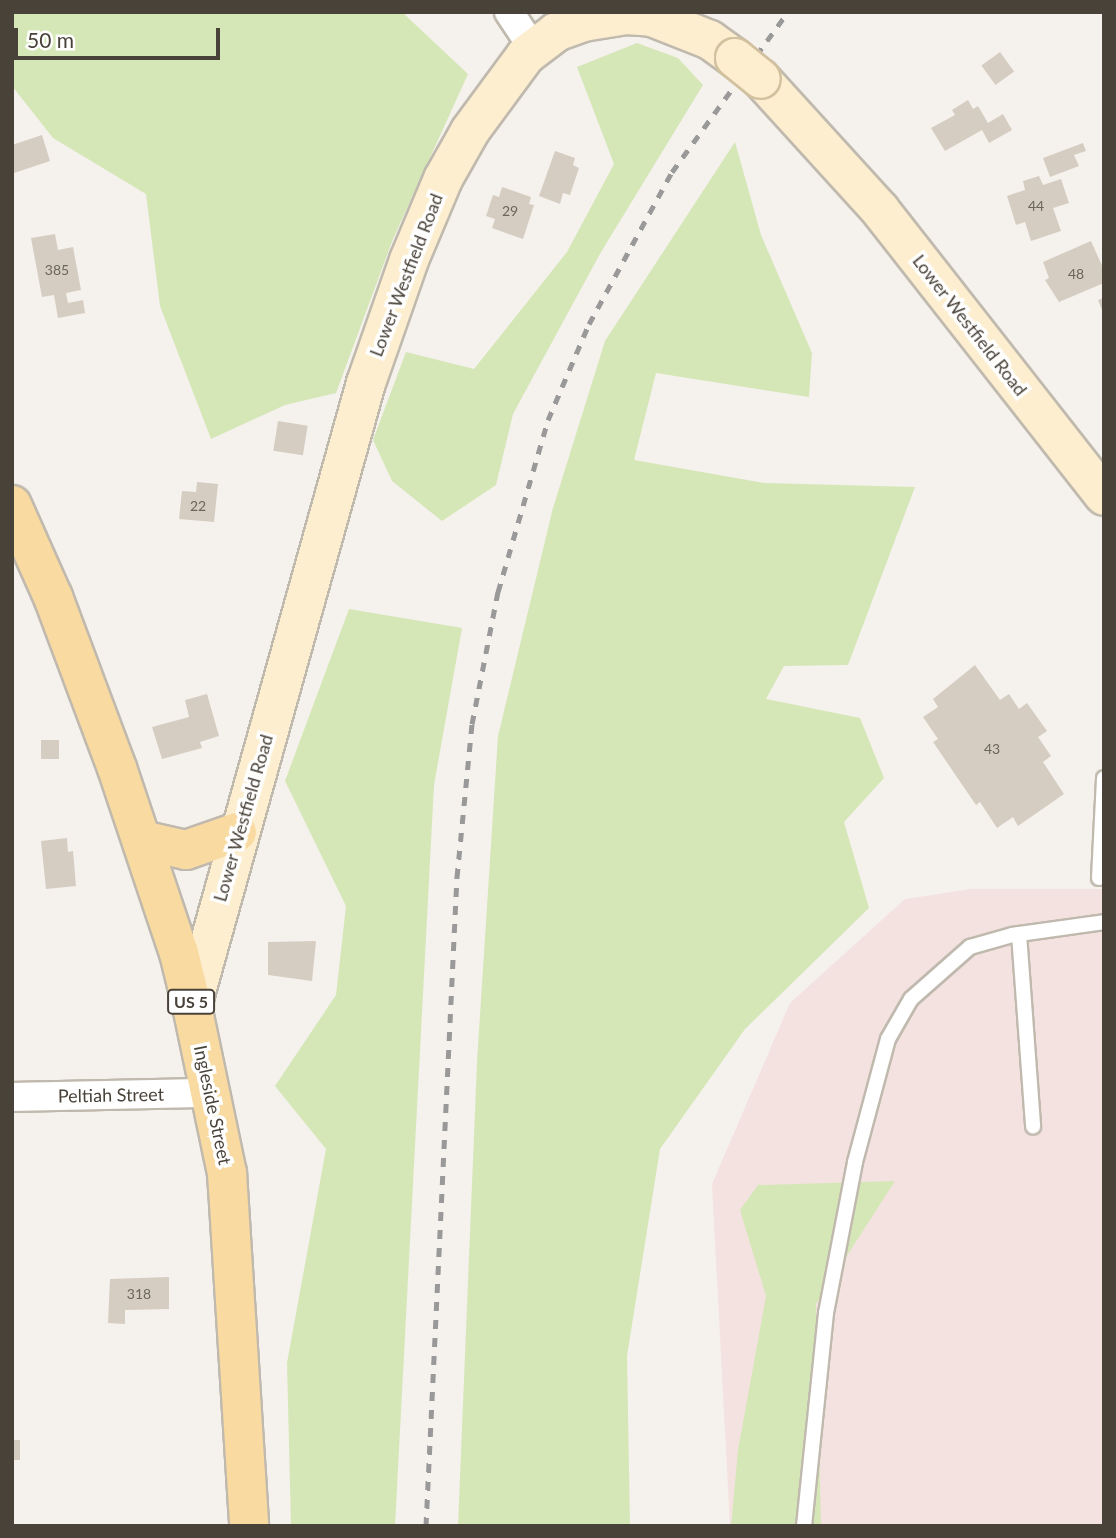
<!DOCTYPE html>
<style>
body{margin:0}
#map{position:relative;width:1116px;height:1538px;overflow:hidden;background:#f5f1ec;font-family:Lato,sans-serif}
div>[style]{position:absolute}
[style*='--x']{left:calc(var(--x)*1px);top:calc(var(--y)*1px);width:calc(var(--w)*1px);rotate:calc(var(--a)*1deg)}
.medical>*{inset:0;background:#f4e2e0}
.green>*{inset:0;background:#d5e7b7}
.building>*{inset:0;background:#d6cdc2;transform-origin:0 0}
.roads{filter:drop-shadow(2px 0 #c0b9ae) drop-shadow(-2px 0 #c0b9ae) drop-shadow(0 2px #c0b9ae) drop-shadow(0 -2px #c0b9ae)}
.lane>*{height:14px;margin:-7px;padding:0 7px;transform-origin:7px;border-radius:7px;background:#fff}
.street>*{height:28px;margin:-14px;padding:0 14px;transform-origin:14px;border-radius:14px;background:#fff}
.secondary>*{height:38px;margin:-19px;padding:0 19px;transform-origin:19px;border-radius:19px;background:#fceecf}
.primary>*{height:38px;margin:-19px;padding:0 19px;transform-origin:19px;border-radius:19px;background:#f9daa1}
.rail>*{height:5px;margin-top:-2.5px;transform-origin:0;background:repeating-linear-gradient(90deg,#999 0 9px,transparent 0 18px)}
.bridges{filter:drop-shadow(2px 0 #d2c19e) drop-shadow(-2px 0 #d2c19e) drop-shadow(0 2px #d2c19e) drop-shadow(0 -2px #d2c19e)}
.secondary-bridge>*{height:38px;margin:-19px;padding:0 19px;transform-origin:19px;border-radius:19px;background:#fceecf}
span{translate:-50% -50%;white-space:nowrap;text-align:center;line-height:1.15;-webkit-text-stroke:7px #fff;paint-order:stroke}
.number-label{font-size:14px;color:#6c655b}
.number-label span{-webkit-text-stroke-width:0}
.shield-label span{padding:2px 5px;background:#fff;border:2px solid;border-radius:5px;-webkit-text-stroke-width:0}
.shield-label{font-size:16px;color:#494239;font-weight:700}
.street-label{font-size:18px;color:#494239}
.frame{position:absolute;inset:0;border:14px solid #494239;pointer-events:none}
.scale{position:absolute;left:14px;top:28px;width:206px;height:32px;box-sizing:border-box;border:4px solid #494239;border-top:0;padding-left:9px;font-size:21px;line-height:24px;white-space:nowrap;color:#494239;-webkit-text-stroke:5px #fff;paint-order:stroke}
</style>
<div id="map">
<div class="medical">
<div style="clip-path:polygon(971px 889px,1104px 889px,1104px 1526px,730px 1526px,712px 1184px,790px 1003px,905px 899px)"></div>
</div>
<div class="green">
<div style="clip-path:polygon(12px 12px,402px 12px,468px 74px,393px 239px,336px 393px,285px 405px,211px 439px,160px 306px,146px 194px,53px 138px,12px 86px)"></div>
<div style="clip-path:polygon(637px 43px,678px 58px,703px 85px,601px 252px,513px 414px,496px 485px,442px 521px,392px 481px,373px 440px,406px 352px,474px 369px,567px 252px,614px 164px,577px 67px)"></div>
<div style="clip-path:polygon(735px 142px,761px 235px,812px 353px,809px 397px,656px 373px,634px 460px,764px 483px,915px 487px,848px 665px,784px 666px,766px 699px,860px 718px,884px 778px,844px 822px,869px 908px,745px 1029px,660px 1149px,627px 1356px,630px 1526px,458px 1526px,477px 1062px,498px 736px,553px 508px,605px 341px)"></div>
<div style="clip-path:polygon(349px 609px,462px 628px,434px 785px,395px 1526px,291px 1526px,287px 1363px,326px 1149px,275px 1086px,336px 995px,346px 906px,285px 781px)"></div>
<div style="clip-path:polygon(895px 1181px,816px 1304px,821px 1526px,731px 1526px,738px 1450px,766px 1296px,740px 1210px,758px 1185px)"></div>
</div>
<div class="building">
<div style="left:1000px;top:52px;width:24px;height:23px;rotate:54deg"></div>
<div style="clip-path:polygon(968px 100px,973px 109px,978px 106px,988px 123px,1003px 114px,1012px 130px,989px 143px,982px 130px,945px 151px,931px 128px,955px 115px,952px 110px)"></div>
<div style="clip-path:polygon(42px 135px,50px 161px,14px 173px,12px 145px)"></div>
<div style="clip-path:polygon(1083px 143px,1086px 151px,1074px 155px,1079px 166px,1050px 177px,1043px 158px)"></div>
<div style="clip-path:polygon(555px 151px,575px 158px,573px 165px,579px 168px,570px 195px,563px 193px,560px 204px,539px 196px)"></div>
<div style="clip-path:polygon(1039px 176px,1043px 185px,1061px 179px,1069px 203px,1053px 208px,1061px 231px,1031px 241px,1025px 222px,1016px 225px,1007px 196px,1025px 190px,1023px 181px)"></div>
<div style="clip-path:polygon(502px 187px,531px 197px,529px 204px,534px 205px,523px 239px,492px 228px,495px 219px,486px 216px,493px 195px,499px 197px)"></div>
<div style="clip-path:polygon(55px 234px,58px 250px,73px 247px,81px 290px,66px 293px,68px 303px,83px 300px,85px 313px,58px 318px,54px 295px,42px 297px,31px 238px)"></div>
<div style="clip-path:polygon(1091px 241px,1104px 270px,1104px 283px,1059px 302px,1045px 280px,1049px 278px,1043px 262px)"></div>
<div style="clip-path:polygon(1104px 298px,1104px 315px,1098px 300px)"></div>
<div style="left:278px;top:421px;width:30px;height:30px;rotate:9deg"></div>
<div style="clip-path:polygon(197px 482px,218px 484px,214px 522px,179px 519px,182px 491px,196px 492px)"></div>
<div style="clip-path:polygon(975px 665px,1000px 700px,1009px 694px,1019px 709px,1027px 703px,1047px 731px,1038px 737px,1051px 756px,1043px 762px,1064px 794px,1018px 826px,1013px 817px,997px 828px,980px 802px,976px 805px,933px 742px,938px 739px,923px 717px,938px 707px,933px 699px)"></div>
<div style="clip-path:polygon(207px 694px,219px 736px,200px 742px,202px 748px,162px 759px,152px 727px,189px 717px,185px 700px)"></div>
<div style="left:41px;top:740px;width:18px;height:19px"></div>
<div style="clip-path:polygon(67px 838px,68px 852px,73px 851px,76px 886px,46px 889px,41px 841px)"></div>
<div style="clip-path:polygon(316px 941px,312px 981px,268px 975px,268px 942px)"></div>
<div style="clip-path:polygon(169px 1277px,169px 1309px,125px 1310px,125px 1324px,108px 1323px,110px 1279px)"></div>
<div style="left:12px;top:1440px;width:8px;height:20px"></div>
</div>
<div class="roads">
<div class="lane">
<div style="--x:1099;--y:878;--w:100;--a:-87.1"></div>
<div style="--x:1019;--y:934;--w:193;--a:85.8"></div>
<div style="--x:804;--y:1526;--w:214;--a:-84.1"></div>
<div style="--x:826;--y:1313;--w:154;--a:-79.1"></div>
<div style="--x:855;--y:1162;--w:127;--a:-75"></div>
<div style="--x:888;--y:1039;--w:46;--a:-60.1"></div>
<div style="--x:911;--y:999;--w:79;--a:-41.4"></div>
<div style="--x:970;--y:947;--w:44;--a:-15.9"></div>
<div style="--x:1012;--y:935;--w:93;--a:-8"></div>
</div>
<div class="street">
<div style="--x:509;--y:12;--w:43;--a:56.3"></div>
<div style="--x:12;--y:1097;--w:199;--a:-1.2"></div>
</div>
<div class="secondary">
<div style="--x:761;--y:79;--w:177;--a:47.7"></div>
<div style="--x:880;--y:210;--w:363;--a:51.9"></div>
<div style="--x:192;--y:1006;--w:647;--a:-74.4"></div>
<div style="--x:366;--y:383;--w:130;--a:-70.7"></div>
<div style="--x:409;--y:260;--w:88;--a:-67.2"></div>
<div style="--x:443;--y:179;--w:55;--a:-60.6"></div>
<div style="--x:470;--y:131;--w:94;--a:-53.6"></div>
<div style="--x:526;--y:55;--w:38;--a:-37"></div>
<div style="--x:556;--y:32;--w:29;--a:-20"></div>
<div style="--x:583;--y:22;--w:44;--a:-9.2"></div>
<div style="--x:626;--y:15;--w:26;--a:4"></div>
<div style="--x:652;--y:17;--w:62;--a:21.6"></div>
<div style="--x:710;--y:40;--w:31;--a:36"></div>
</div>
<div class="primary">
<div style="--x:12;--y:505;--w:101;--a:66"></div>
<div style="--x:53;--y:597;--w:183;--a:69.5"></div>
<div style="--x:117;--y:768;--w:195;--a:71.5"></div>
<div style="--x:179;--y:953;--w:55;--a:76.2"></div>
<div style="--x:192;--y:1006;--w:171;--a:78.2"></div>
<div style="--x:227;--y:1173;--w:354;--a:86.4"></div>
<div style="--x:142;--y:840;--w:45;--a:12.8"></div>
<div style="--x:186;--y:850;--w:54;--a:-19.4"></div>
</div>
</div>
<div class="rail">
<div style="--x:426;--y:1526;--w:650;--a:-87.27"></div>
<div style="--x:457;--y:877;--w:154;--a:-84.4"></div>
<div style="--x:472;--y:724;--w:135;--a:-78.9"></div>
<div style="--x:498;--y:592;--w:179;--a:-73.8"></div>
<div style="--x:548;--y:420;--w:104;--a:-66.9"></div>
<div style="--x:589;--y:324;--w:173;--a:-61.4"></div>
<div style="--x:672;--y:172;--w:198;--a:-54.1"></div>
</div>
<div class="bridges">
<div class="secondary-bridge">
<div style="--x:735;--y:58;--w:33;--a:39"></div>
</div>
</div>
<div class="number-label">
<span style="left:1036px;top:206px">44</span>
<span style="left:510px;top:211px">29</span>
<span style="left:57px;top:270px">385</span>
<span style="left:1076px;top:274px">48</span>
<span style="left:198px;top:506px">22</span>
<span style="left:992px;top:749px">43</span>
<span style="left:139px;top:1294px">318</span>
</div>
<div class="shield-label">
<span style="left:191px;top:1002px">US 5</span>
</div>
<div class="street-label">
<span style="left:406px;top:275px;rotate:-69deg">Lower Westfield Road</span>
<span style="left:970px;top:325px;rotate:52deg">Lower Westfield Road</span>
<span style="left:243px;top:818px;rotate:-74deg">Lower Westfield Road</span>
<span style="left:111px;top:1095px;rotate:-1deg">Peltiah Street</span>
<span style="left:213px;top:1105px;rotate:78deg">Ingleside Street</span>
</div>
<div class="frame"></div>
<div class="scale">50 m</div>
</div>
